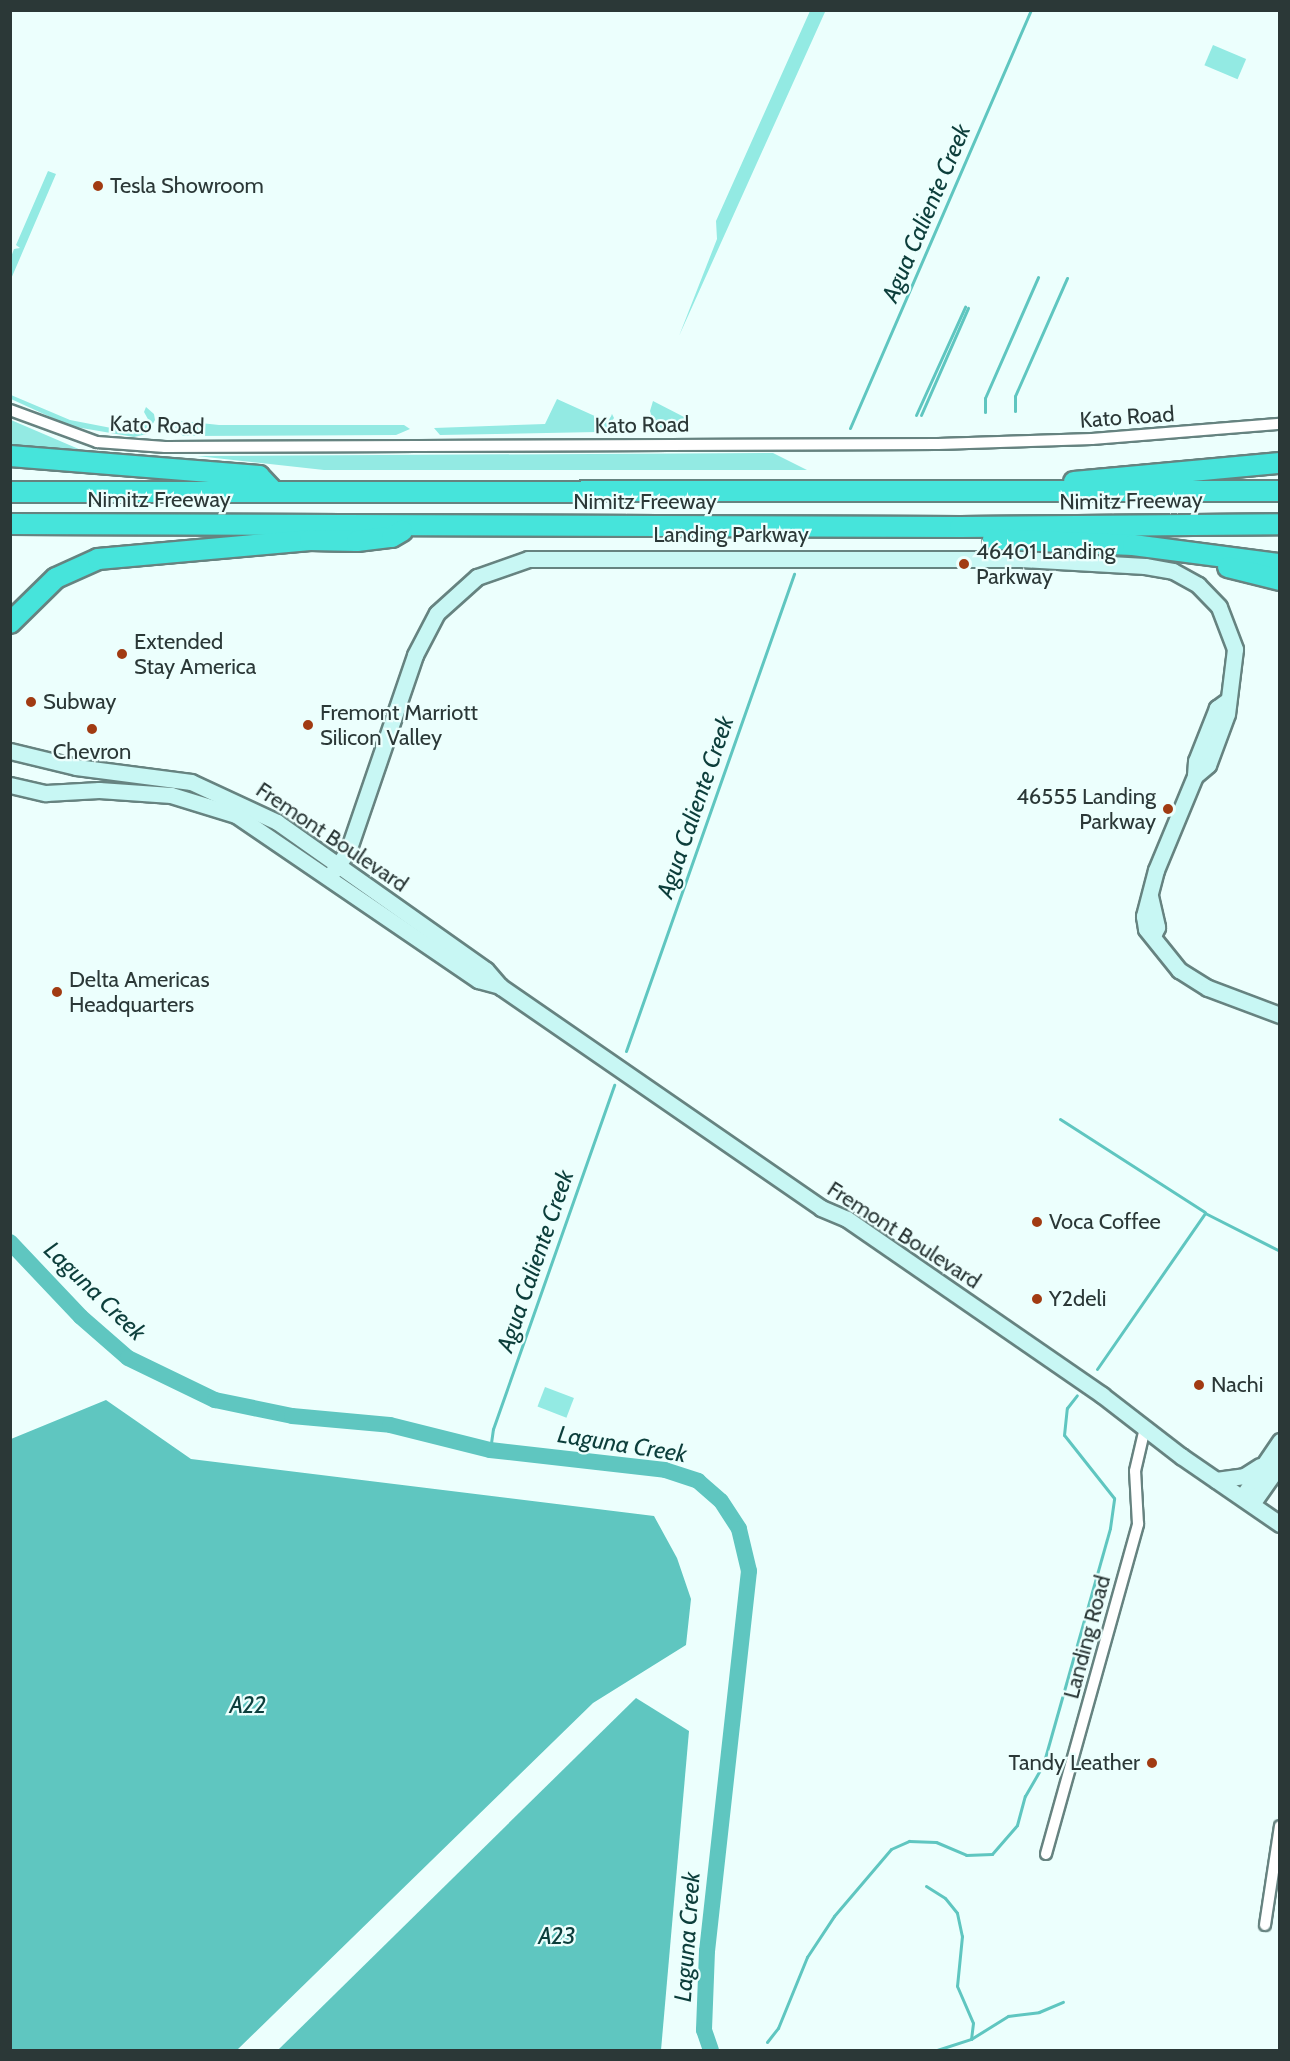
<!DOCTYPE html>
<style>
body{margin:0}
#map{position:relative;width:1290px;height:2061px;overflow:hidden;background:#ecfffd;font-family:Cabin,sans-serif}
div>[style]{position:absolute}
[style*='--x']{left:calc(var(--x)*1px);top:calc(var(--y)*1px);width:calc(var(--w)*1px);rotate:calc(var(--a)*1deg)}
.green>*{inset:0;background:#93eae3;transform-origin:0 0}
.water>*{inset:0;background:#5fc6c0}
.stream>*{height:3px;margin:-1.5px;padding:0 1.5px;transform-origin:1.5px;border-radius:1.5px;background:#5fc6c0}
.river>*{height:16px;margin:-8px;padding:0 8px;transform-origin:8px;border-radius:8px;background:#5fc6c0}
.roads{filter:drop-shadow(2px 0 #668380) drop-shadow(-2px 0 #668380) drop-shadow(0 2px #668380) drop-shadow(0 -2px #668380)}
.street>*{height:10px;margin:-5px;padding:0 5px;transform-origin:5px;border-radius:5px;background:#fff}
.secondary>*{height:15px;margin:-7.5px;padding:0 7.5px;transform-origin:7.5px;border-radius:7.5px;background:#c8f7f4}
.highway>*{height:20px;margin:-10px;padding:0 10px;transform-origin:10px;border-radius:10px;background:#46e4db}
.dots>*{width:16px;height:16px;translate:-50% -50%;box-sizing:border-box;border:3px solid #ecfffd;border-radius:50%}
span{translate:-50% -50%;white-space:nowrap;text-align:center;line-height:1.15;-webkit-text-stroke:4.5px #ecfffd;paint-order:stroke}
.poi-label{font-size:22px;color:#2b3837}
.left{translate:0 -50%;text-align:left}
.right{translate:-100% -50%;text-align:right}
.street-label{font-size:22px;color:#2b3837}
.water-label{font-size:24px;color:#0c3e3b;font-style:italic}
.frame{position:absolute;inset:0;border:12px solid #2b3837;pointer-events:none}
</style>
<div id="map">
<div class="green">
<div style="clip-path:polygon(810px 11px,825px 12px,679px 336px,717px 239px,716px 221px)"></div>
<div style="left:1213px;top:45px;width:36px;height:22px;rotate:23deg"></div>
<div style="clip-path:polygon(48px 171px,56px 174px,11px 279px,11px 257px,14px 249px,20px 248px,16px 245px)"></div>
<div style="clip-path:polygon(11px 395px,70px 420px,132px 432px,138px 421px,149px 421px,144px 412px,146px 407px,154px 414px,155px 420px,147px 434px,134px 437px,70px 426px,11px 399px)"></div>
<div style="clip-path:polygon(557px 399px,608px 422px,612px 414px,614px 418px,607px 429px,598px 432px,440px 435px,434px 428px,545px 424px)"></div>
<div style="clip-path:polygon(653px 401px,686px 418px,678px 429px,670px 432px,654px 424px,650px 411px)"></div>
<div style="clip-path:polygon(10px 420px,11px 420px,81px 450px,11px 445px)"></div>
<div style="clip-path:polygon(182px 421px,219px 425px,404px 425px,410px 429px,396px 435px,183px 436px,175px 427px)"></div>
<div style="clip-path:polygon(773px 453px,807px 470px,324px 470px,197px 456px)"></div>
<div style="left:545px;top:1387px;width:31px;height:21px;rotate:21deg"></div>
</div>
<div class="water">
<div style="clip-path:polygon(106px 1400px,191px 1459px,654px 1516px,677px 1558px,691px 1599px,686px 1645px,593px 1703px,237px 2050px,11px 2050px,11px 1439px)"></div>
<div style="clip-path:polygon(636px 1698px,689px 1731px,661px 2050px,278px 2050px)"></div>
</div>
<div class="stream">
<div style="--x:1015;--y:411;--w:15;--a:-90"></div>
<div style="--x:1015;--y:396;--w:129;--a:-66.2"></div>
<div style="--x:985;--y:412;--w:14;--a:-90"></div>
<div style="--x:985;--y:398;--w:132;--a:-66.3"></div>
<div style="--x:916;--y:415;--w:119;--a:-65.6"></div>
<div style="--x:921;--y:415;--w:117;--a:-66.3"></div>
<div style="--x:850;--y:428;--w:456;--a:-66.6"></div>
<div style="--x:626;--y:1051;--w:506;--a:-70.6"></div>
<div style="--x:1060;--y:1119;--w:172;--a:32.7"></div>
<div style="--x:1097;--y:1369;--w:190;--a:-55.3"></div>
<div style="--x:1205;--y:1213;--w:84;--a:26.9"></div>
<div style="--x:490;--y:1450;--w:21;--a:-82"></div>
<div style="--x:493;--y:1429;--w:365;--a:-70.6"></div>
<div style="--x:926;--y:1886;--w:22;--a:32"></div>
<div style="--x:945;--y:1898;--w:19;--a:51"></div>
<div style="--x:957;--y:1913;--w:24;--a:78"></div>
<div style="--x:962;--y:1936;--w:50;--a:95.7"></div>
<div style="--x:957;--y:1986;--w:40;--a:66.6"></div>
<div style="--x:973;--y:2023;--w:16;--a:97"></div>
<div style="--x:767;--y:2042;--w:18;--a:-52"></div>
<div style="--x:778;--y:2028;--w:77;--a:-67.8"></div>
<div style="--x:807;--y:1957;--w:49;--a:-56.6"></div>
<div style="--x:834;--y:1916;--w:88;--a:-49.6"></div>
<div style="--x:891;--y:1849;--w:20;--a:-24"></div>
<div style="--x:909;--y:1841;--w:27;--a:2"></div>
<div style="--x:936;--y:1842;--w:33;--a:23"></div>
<div style="--x:966;--y:1855;--w:26;--a:-2"></div>
<div style="--x:992;--y:1854;--w:38;--a:-49"></div>
<div style="--x:1017;--y:1825;--w:30;--a:-75"></div>
<div style="--x:1025;--y:1796;--w:36;--a:-60"></div>
<div style="--x:1043;--y:1765;--w:246;--a:-74.2"></div>
<div style="--x:1110;--y:1528;--w:30;--a:-82"></div>
<div style="--x:1114;--y:1498;--w:80;--a:-128.4"></div>
<div style="--x:1064;--y:1435;--w:27;--a:-84"></div>
<div style="--x:1067;--y:1408;--w:16;--a:-52"></div>
<div style="--x:937;--y:2050;--w:36;--a:-18"></div>
<div style="--x:971;--y:2039;--w:44;--a:-31.9"></div>
<div style="--x:1008;--y:2016;--w:31;--a:-7"></div>
<div style="--x:1039;--y:2012;--w:26;--a:-23"></div>
</div>
<div class="river">
<div style="--x:10;--y:1242;--w:103;--a:46.6"></div>
<div style="--x:81;--y:1317;--w:62;--a:41.1"></div>
<div style="--x:128;--y:1358;--w:97;--a:25.8"></div>
<div style="--x:215;--y:1400;--w:79;--a:11.7"></div>
<div style="--x:292;--y:1416;--w:98;--a:5.2"></div>
<div style="--x:390;--y:1425;--w:103;--a:14"></div>
<div style="--x:490;--y:1450;--w:176;--a:6.5"></div>
<div style="--x:665;--y:1470;--w:35;--a:18"></div>
<div style="--x:698;--y:1481;--w:30;--a:41"></div>
<div style="--x:721;--y:1501;--w:33;--a:57"></div>
<div style="--x:739;--y:1529;--w:43;--a:76.6"></div>
<div style="--x:749;--y:1571;--w:382;--a:96.3"></div>
<div style="--x:707;--y:1951;--w:79;--a:92.2"></div>
<div style="--x:704;--y:2030;--w:21;--a:71"></div>
</div>
<div class="roads">
<div class="street">
<div style="--x:10;--y:410;--w:93;--a:20.2"></div>
<div style="--x:97;--y:442;--w:68;--a:4.2"></div>
<div style="--x:165;--y:447;--w:773;--a:-0.22"></div>
<div style="--x:938;--y:444;--w:154;--a:-1.9"></div>
<div style="--x:1092;--y:439;--w:189;--a:-4.6"></div>
<div style="--x:1046;--y:1854;--w:343;--a:-74.4"></div>
<div style="--x:1138;--y:1524;--w:53;--a:-93.2"></div>
<div style="--x:1135;--y:1471;--w:44;--a:-76.9"></div>
<div style="--x:1265;--y:1925;--w:100;--a:-81.4"></div>
</div>
<div class="secondary">
<div style="--x:1228;--y:700;--w:14;--a:144"></div>
<div style="--x:1217;--y:708;--w:57;--a:111.6"></div>
<div style="--x:1196;--y:761;--w:15;--a:94"></div>
<div style="--x:1195;--y:776;--w:102;--a:112.5"></div>
<div style="--x:1156;--y:870;--w:48;--a:104.6"></div>
<div style="--x:1144;--y:916;--w:13;--a:81"></div>
<div style="--x:1146;--y:929;--w:53;--a:51.2"></div>
<div style="--x:1179;--y:970;--w:34;--a:32"></div>
<div style="--x:1208;--y:988;--w:77;--a:20.6"></div>
<div style="--x:10;--y:751;--w:68;--a:13.6"></div>
<div style="--x:76;--y:767;--w:116;--a:7.4"></div>
<div style="--x:191;--y:782;--w:95;--a:24.9"></div>
<div style="--x:277;--y:822;--w:256;--a:35.3"></div>
<div style="--x:486;--y:970;--w:23;--a:49"></div>
<div style="--x:501;--y:987;--w:389;--a:34.6"></div>
<div style="--x:821;--y:1208;--w:28;--a:23"></div>
<div style="--x:847;--y:1219;--w:310;--a:34.6"></div>
<div style="--x:1102;--y:1395;--w:100;--a:37.7"></div>
<div style="--x:1181;--y:1456;--w:120;--a:34.5"></div>
<div style="--x:10;--y:785;--w:37;--a:13"></div>
<div style="--x:46;--y:793;--w:53;--a:-3.2"></div>
<div style="--x:99;--y:790;--w:72;--a:4"></div>
<div style="--x:171;--y:795;--w:68;--a:17.1"></div>
<div style="--x:236;--y:815;--w:293;--a:34.3"></div>
<div style="--x:478;--y:980;--w:23;--a:15"></div>
<div style="--x:329;--y:877;--w:32;--a:-54"></div>
<div style="--x:348;--y:851;--w:207;--a:-71.1"></div>
<div style="--x:415;--y:655;--w:47;--a:-62.4"></div>
<div style="--x:437;--y:613;--w:54;--a:-42"></div>
<div style="--x:477;--y:577;--w:54;--a:-19.4"></div>
<div style="--x:528;--y:559;--w:493;--a:0"></div>
<div style="--x:1021;--y:559;--w:124;--a:3.2"></div>
<div style="--x:1145;--y:566;--w:28;--a:10"></div>
<div style="--x:1173;--y:571;--w:29;--a:29"></div>
<div style="--x:1198;--y:585;--w:30;--a:46"></div>
<div style="--x:1219;--y:607;--w:45;--a:69.1"></div>
<div style="--x:1235;--y:649;--w:65;--a:97"></div>
<div style="--x:1227;--y:714;--w:54;--a:110.4"></div>
<div style="--x:1208;--y:765;--w:17;--a:140"></div>
<div style="--x:1150;--y:896;--w:32;--a:77"></div>
<div style="--x:1157;--y:927;--w:10;--a:114"></div>
<div style="--x:1216;--y:1480;--w:28;--a:-8"></div>
<div style="--x:1244;--y:1476;--w:19;--a:-32"></div>
<div style="--x:1242;--y:1497;--w:68;--a:-55.8"></div>
<div style="--x:1252;--y:1504;--w:49;--a:-55"></div>
</div>
<div class="highway">
<div style="--x:10;--y:456;--w:250;--a:4.6"></div>
<div style="--x:259;--y:476;--w:19;--a:47"></div>
<div style="--x:1074;--y:482;--w:207;--a:-5.3"></div>
<div style="--x:10;--y:492;--w:1270;--a:-0.05"></div>
<div style="--x:10;--y:524;--w:950;--a:0.18"></div>
<div style="--x:960;--y:527;--w:320;--a:-0.5"></div>
<div style="--x:993;--y:539;--w:140;--a:2.5"></div>
<div style="--x:1133;--y:545;--w:148;--a:7.4"></div>
<div style="--x:1228;--y:567;--w:54;--a:14"></div>
<div style="--x:10;--y:623;--w:64;--a:-44.4"></div>
<div style="--x:56;--y:578;--w:46;--a:-24.3"></div>
<div style="--x:98;--y:559;--w:213;--a:-5.1"></div>
<div style="--x:310;--y:540;--w:47;--a:1.2"></div>
<div style="--x:357;--y:541;--w:35;--a:-7"></div>
<div style="--x:392;--y:537;--w:12;--a:-31"></div>
</div>
</div>
<div class="dots">
<div style="left:98px;top:186px;background:#a13b12"></div>
<div style="left:964px;top:564px;background:#a13b12"></div>
<div style="left:122px;top:654px;background:#a13b12"></div>
<div style="left:31px;top:702px;background:#a13b12"></div>
<div style="left:308px;top:725px;background:#a13b12"></div>
<div style="left:92px;top:729px;background:#a13b12"></div>
<div style="left:1168px;top:809px;background:#a13b12"></div>
<div style="left:57px;top:992px;background:#a13b12"></div>
<div style="left:1037px;top:1222px;background:#a13b12"></div>
<div style="left:1037px;top:1299px;background:#a13b12"></div>
<div style="left:1199px;top:1385px;background:#a13b12"></div>
<div style="left:1152px;top:1763px;background:#a13b12"></div>
</div>
<div class="poi-label">
<span class="left" style="left:110px;top:186px">Tesla Showroom</span>
<span class="left" style="left:976px;top:564px">46401 Landing<br>Parkway</span>
<span class="left" style="left:134px;top:654px">Extended<br>Stay America</span>
<span class="left" style="left:43px;top:702px">Subway</span>
<span class="left" style="left:320px;top:725px">Fremont Marriott<br>Silicon Valley</span>
<span style="left:92px;top:752px">Chevron</span>
<span class="right" style="left:1156px;top:809px">46555 Landing<br>Parkway</span>
<span class="left" style="left:69px;top:992px">Delta Americas<br>Headquarters</span>
<span class="left" style="left:1049px;top:1222px">Voca Coffee</span>
<span class="left" style="left:1049px;top:1299px">Y2deli</span>
<span class="left" style="left:1211px;top:1385px">Nachi</span>
<span class="right" style="left:1140px;top:1763px">Tandy Leather</span>
</div>
<div class="street-label">
<span style="left:1127px;top:417px;rotate:-4deg">Kato Road</span>
<span style="left:157px;top:425px;rotate:2deg">Kato Road</span>
<span style="left:642px;top:425px;rotate:-1deg">Kato Road</span>
<span style="left:159px;top:500px">Nimitz Freeway</span>
<span style="left:1131px;top:501px;rotate:-1deg">Nimitz Freeway</span>
<span style="left:645px;top:502px">Nimitz Freeway</span>
<span style="left:731px;top:535px">Landing Parkway</span>
<span style="left:332px;top:837px;rotate:34deg">Fremont Boulevard</span>
<span style="left:904px;top:1235px;rotate:33deg">Fremont Boulevard</span>
<span style="left:1087px;top:1637px;rotate:-75deg">Landing Road</span>
</div>
<div class="water-label">
<span style="left:926px;top:213px;rotate:-67deg">Agua Caliente Creek</span>
<span style="left:695px;top:807px;rotate:-71deg">Agua Caliente Creek</span>
<span style="left:535px;top:1261px;rotate:-71deg">Agua Caliente Creek</span>
<span style="left:95px;top:1291px;rotate:44deg">Laguna Creek</span>
<span style="left:622px;top:1444px;rotate:9deg">Laguna Creek</span>
<span style="left:248px;top:1705px">A22</span>
<span style="left:557px;top:1936px">A23</span>
<span style="left:687px;top:1937px;rotate:-86deg">Laguna Creek</span>
</div>
<div class="frame"></div>
</div>
